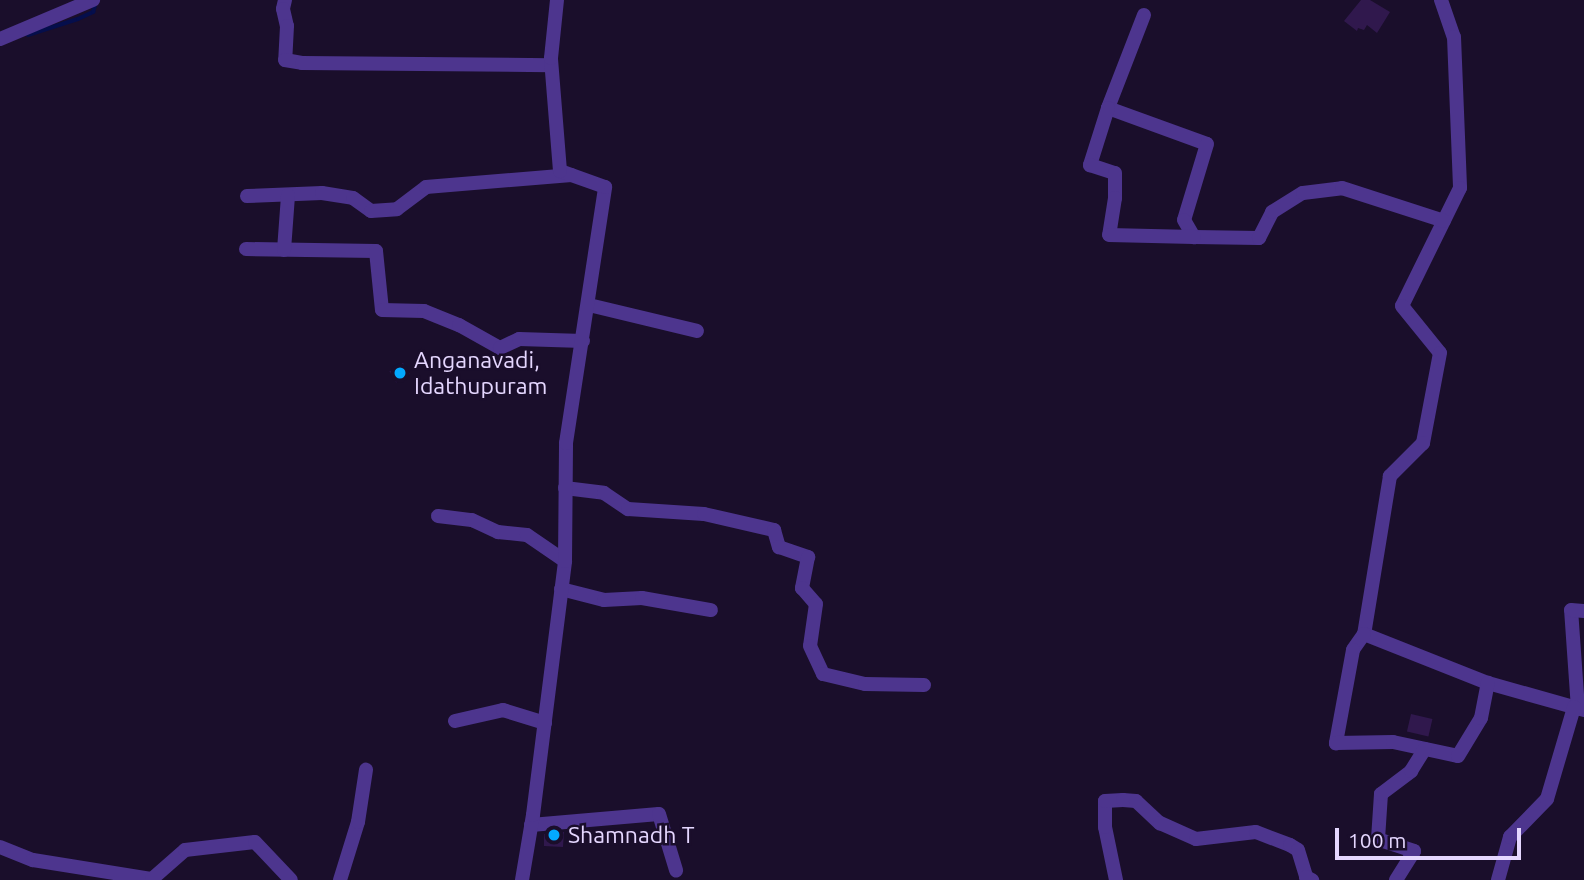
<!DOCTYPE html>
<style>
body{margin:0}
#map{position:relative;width:1584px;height:880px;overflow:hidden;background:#1a0e2b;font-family:Ubuntu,sans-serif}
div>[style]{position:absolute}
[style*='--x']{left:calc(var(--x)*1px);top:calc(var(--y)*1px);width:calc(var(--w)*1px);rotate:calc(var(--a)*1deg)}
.stream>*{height:3.5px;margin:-1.75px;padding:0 1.75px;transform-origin:1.75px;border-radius:1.75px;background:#050e4c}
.building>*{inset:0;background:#30184d;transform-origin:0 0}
.street>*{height:14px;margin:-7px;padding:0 7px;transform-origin:7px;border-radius:7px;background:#4d358e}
.dots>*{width:19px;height:19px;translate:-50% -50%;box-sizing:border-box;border:4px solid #1a0e2b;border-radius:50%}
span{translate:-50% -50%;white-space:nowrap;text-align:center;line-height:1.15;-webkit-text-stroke:5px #1a0e2b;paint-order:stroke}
.poi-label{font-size:23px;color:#e5d7ff}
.left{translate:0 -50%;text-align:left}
.scale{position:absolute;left:1335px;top:828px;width:186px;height:32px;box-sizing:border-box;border:4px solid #e5d7ff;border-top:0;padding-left:9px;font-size:21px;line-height:24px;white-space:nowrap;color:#e5d7ff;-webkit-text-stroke:5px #1a0e2b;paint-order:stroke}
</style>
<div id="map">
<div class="stream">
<div style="--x:28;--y:35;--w:52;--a:-17.7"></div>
<div style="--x:78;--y:19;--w:17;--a:-25"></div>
<div style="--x:93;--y:12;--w:6;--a:-72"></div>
</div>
<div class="building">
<div style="clip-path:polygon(1361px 0,1370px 0,1390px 12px,1377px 33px,1367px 25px,1364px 30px,1358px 28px,1357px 31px,1344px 21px)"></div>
<div style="left:403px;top:363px;width:13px;height:16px;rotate:58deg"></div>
<div style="left:1411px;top:714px;width:22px;height:18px;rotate:13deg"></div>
<div style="clip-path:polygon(564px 832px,563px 847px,544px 846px,544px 834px)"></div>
</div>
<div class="street">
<div style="--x:285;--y:0;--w:9;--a:103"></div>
<div style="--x:283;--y:9;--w:17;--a:77"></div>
<div style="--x:287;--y:26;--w:34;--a:93"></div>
<div style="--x:285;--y:60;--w:17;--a:10"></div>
<div style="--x:302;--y:63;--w:249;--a:0.5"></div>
<div style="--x:1441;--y:0;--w:39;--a:71"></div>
<div style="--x:1454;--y:37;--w:151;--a:87.7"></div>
<div style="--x:1460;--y:188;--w:131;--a:116.2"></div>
<div style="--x:1402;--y:306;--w:60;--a:51"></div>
<div style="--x:1440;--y:353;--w:92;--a:100.7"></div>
<div style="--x:1423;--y:443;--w:47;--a:135"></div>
<div style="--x:1390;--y:476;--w:160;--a:99.3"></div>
<div style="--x:1364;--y:634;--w:133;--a:21.6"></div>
<div style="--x:1488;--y:683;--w:100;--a:15.7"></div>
<div style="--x:1144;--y:15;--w:100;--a:111.2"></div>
<div style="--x:1108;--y:108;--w:105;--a:20"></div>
<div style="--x:1207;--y:144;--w:79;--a:106.8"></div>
<div style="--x:1184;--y:220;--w:20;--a:60"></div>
<div style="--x:1194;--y:237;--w:65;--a:0.9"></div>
<div style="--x:1259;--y:238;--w:29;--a:-63"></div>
<div style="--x:1272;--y:212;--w:36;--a:-32"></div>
<div style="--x:1303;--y:193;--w:39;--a:-7"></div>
<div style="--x:1342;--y:188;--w:107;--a:17.9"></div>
<div style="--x:0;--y:39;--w:101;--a:-22.8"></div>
<div style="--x:1108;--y:108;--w:60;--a:107.5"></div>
<div style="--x:1090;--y:165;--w:26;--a:18"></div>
<div style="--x:1115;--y:173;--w:25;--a:90"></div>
<div style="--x:1115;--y:198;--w:37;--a:99"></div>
<div style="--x:1109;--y:235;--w:85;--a:1.3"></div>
<div style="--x:247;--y:196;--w:75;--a:-2.3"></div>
<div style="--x:322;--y:193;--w:31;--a:9"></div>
<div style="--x:353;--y:198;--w:22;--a:36"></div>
<div style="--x:371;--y:211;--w:26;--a:-4"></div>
<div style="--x:397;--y:209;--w:36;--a:-37"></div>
<div style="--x:426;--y:187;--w:146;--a:-4.7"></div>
<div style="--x:246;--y:249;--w:130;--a:0.9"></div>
<div style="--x:376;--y:251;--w:59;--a:84.2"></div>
<div style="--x:382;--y:310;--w:42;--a:1.4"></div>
<div style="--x:424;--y:311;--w:38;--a:22"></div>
<div style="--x:459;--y:325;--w:47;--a:29.3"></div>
<div style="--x:500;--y:348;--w:21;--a:-25"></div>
<div style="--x:519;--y:339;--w:64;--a:1.8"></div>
<div style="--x:284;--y:250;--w:55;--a:-85.8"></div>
<div style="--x:589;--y:305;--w:111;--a:13.5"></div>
<div style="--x:565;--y:488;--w:39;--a:7"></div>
<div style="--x:604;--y:493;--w:29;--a:34"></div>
<div style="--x:628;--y:509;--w:76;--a:3.8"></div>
<div style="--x:704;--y:514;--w:72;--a:12.9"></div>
<div style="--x:774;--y:530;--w:18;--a:74"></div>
<div style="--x:779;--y:547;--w:31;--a:19"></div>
<div style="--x:808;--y:557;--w:32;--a:101"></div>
<div style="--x:802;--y:588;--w:21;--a:49"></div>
<div style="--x:816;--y:604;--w:42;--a:98.1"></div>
<div style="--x:810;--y:646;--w:31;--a:65"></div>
<div style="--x:823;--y:674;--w:43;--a:13.4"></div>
<div style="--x:865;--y:684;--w:59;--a:1"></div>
<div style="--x:438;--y:516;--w:34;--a:7"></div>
<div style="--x:472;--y:520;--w:29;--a:25"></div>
<div style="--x:498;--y:532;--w:29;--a:6"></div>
<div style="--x:527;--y:535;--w:46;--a:34.4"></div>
<div style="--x:561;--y:589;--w:44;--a:14.3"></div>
<div style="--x:604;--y:600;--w:38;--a:-3"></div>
<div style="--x:642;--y:598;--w:70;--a:9.9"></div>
<div style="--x:1364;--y:634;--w:19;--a:125"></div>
<div style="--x:1353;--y:650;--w:95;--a:100.4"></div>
<div style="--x:1336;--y:743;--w:57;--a:-1"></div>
<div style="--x:1393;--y:742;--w:66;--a:12.2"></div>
<div style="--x:1458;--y:756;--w:44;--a:-58.8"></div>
<div style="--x:1481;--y:718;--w:36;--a:-79"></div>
<div style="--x:1578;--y:709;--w:99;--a:-94"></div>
<div style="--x:1571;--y:610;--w:13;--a:4"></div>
<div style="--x:455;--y:721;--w:49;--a:-12.9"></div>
<div style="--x:503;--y:710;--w:44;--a:17.2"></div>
<div style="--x:531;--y:825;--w:128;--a:-4.9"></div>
<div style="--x:659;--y:814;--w:59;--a:73.1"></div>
<div style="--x:0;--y:847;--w:35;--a:22"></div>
<div style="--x:33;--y:860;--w:121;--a:9.1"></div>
<div style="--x:152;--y:879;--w:44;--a:-41.3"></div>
<div style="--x:185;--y:850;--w:70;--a:-6.5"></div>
<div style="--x:255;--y:842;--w:52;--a:46.5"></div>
<div style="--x:340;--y:880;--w:61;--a:-72.8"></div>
<div style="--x:358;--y:822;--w:53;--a:-81.3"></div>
<div style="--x:522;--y:880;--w:66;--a:-80.4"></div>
<div style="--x:533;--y:815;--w:256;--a:-82.8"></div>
<div style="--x:565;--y:561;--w:118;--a:-89.5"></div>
<div style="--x:566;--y:443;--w:259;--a:-81.3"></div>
<div style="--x:605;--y:187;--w:48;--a:-160.4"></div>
<div style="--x:560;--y:171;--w:113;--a:-94.6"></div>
<div style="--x:551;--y:58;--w:58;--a:-84.1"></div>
<div style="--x:1116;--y:880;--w:54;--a:-101.7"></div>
<div style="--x:1105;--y:827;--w:26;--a:-90"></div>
<div style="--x:1105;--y:801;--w:18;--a:-3"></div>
<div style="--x:1123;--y:800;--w:13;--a:4"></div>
<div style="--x:1136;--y:801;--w:33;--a:43"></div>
<div style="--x:1160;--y:823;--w:39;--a:24"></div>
<div style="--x:1196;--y:839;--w:60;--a:-6.7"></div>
<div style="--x:1256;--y:832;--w:36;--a:21"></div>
<div style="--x:1290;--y:845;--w:9;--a:32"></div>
<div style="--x:1298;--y:850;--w:28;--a:73"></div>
<div style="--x:1306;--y:877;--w:7;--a:27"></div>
<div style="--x:1396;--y:880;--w:34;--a:-58"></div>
<div style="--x:1414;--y:851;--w:38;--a:-162"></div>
<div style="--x:1378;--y:839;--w:45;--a:-86.2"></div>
<div style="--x:1381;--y:794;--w:38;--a:-37"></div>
<div style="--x:1411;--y:771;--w:26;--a:-58"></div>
<div style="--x:1498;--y:880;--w:45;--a:-74.4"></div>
<div style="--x:1510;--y:837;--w:53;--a:-45.8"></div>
<div style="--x:1547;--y:799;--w:96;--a:-73.6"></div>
</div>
<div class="dots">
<div style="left:400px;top:373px;background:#03a9ff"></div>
<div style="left:554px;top:835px;background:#03a9ff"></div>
</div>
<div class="poi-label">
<span class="left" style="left:414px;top:373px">Anganavadi,<br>Idathupuram</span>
<span class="left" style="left:568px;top:835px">Shamnadh T</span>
</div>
<div class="scale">100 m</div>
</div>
